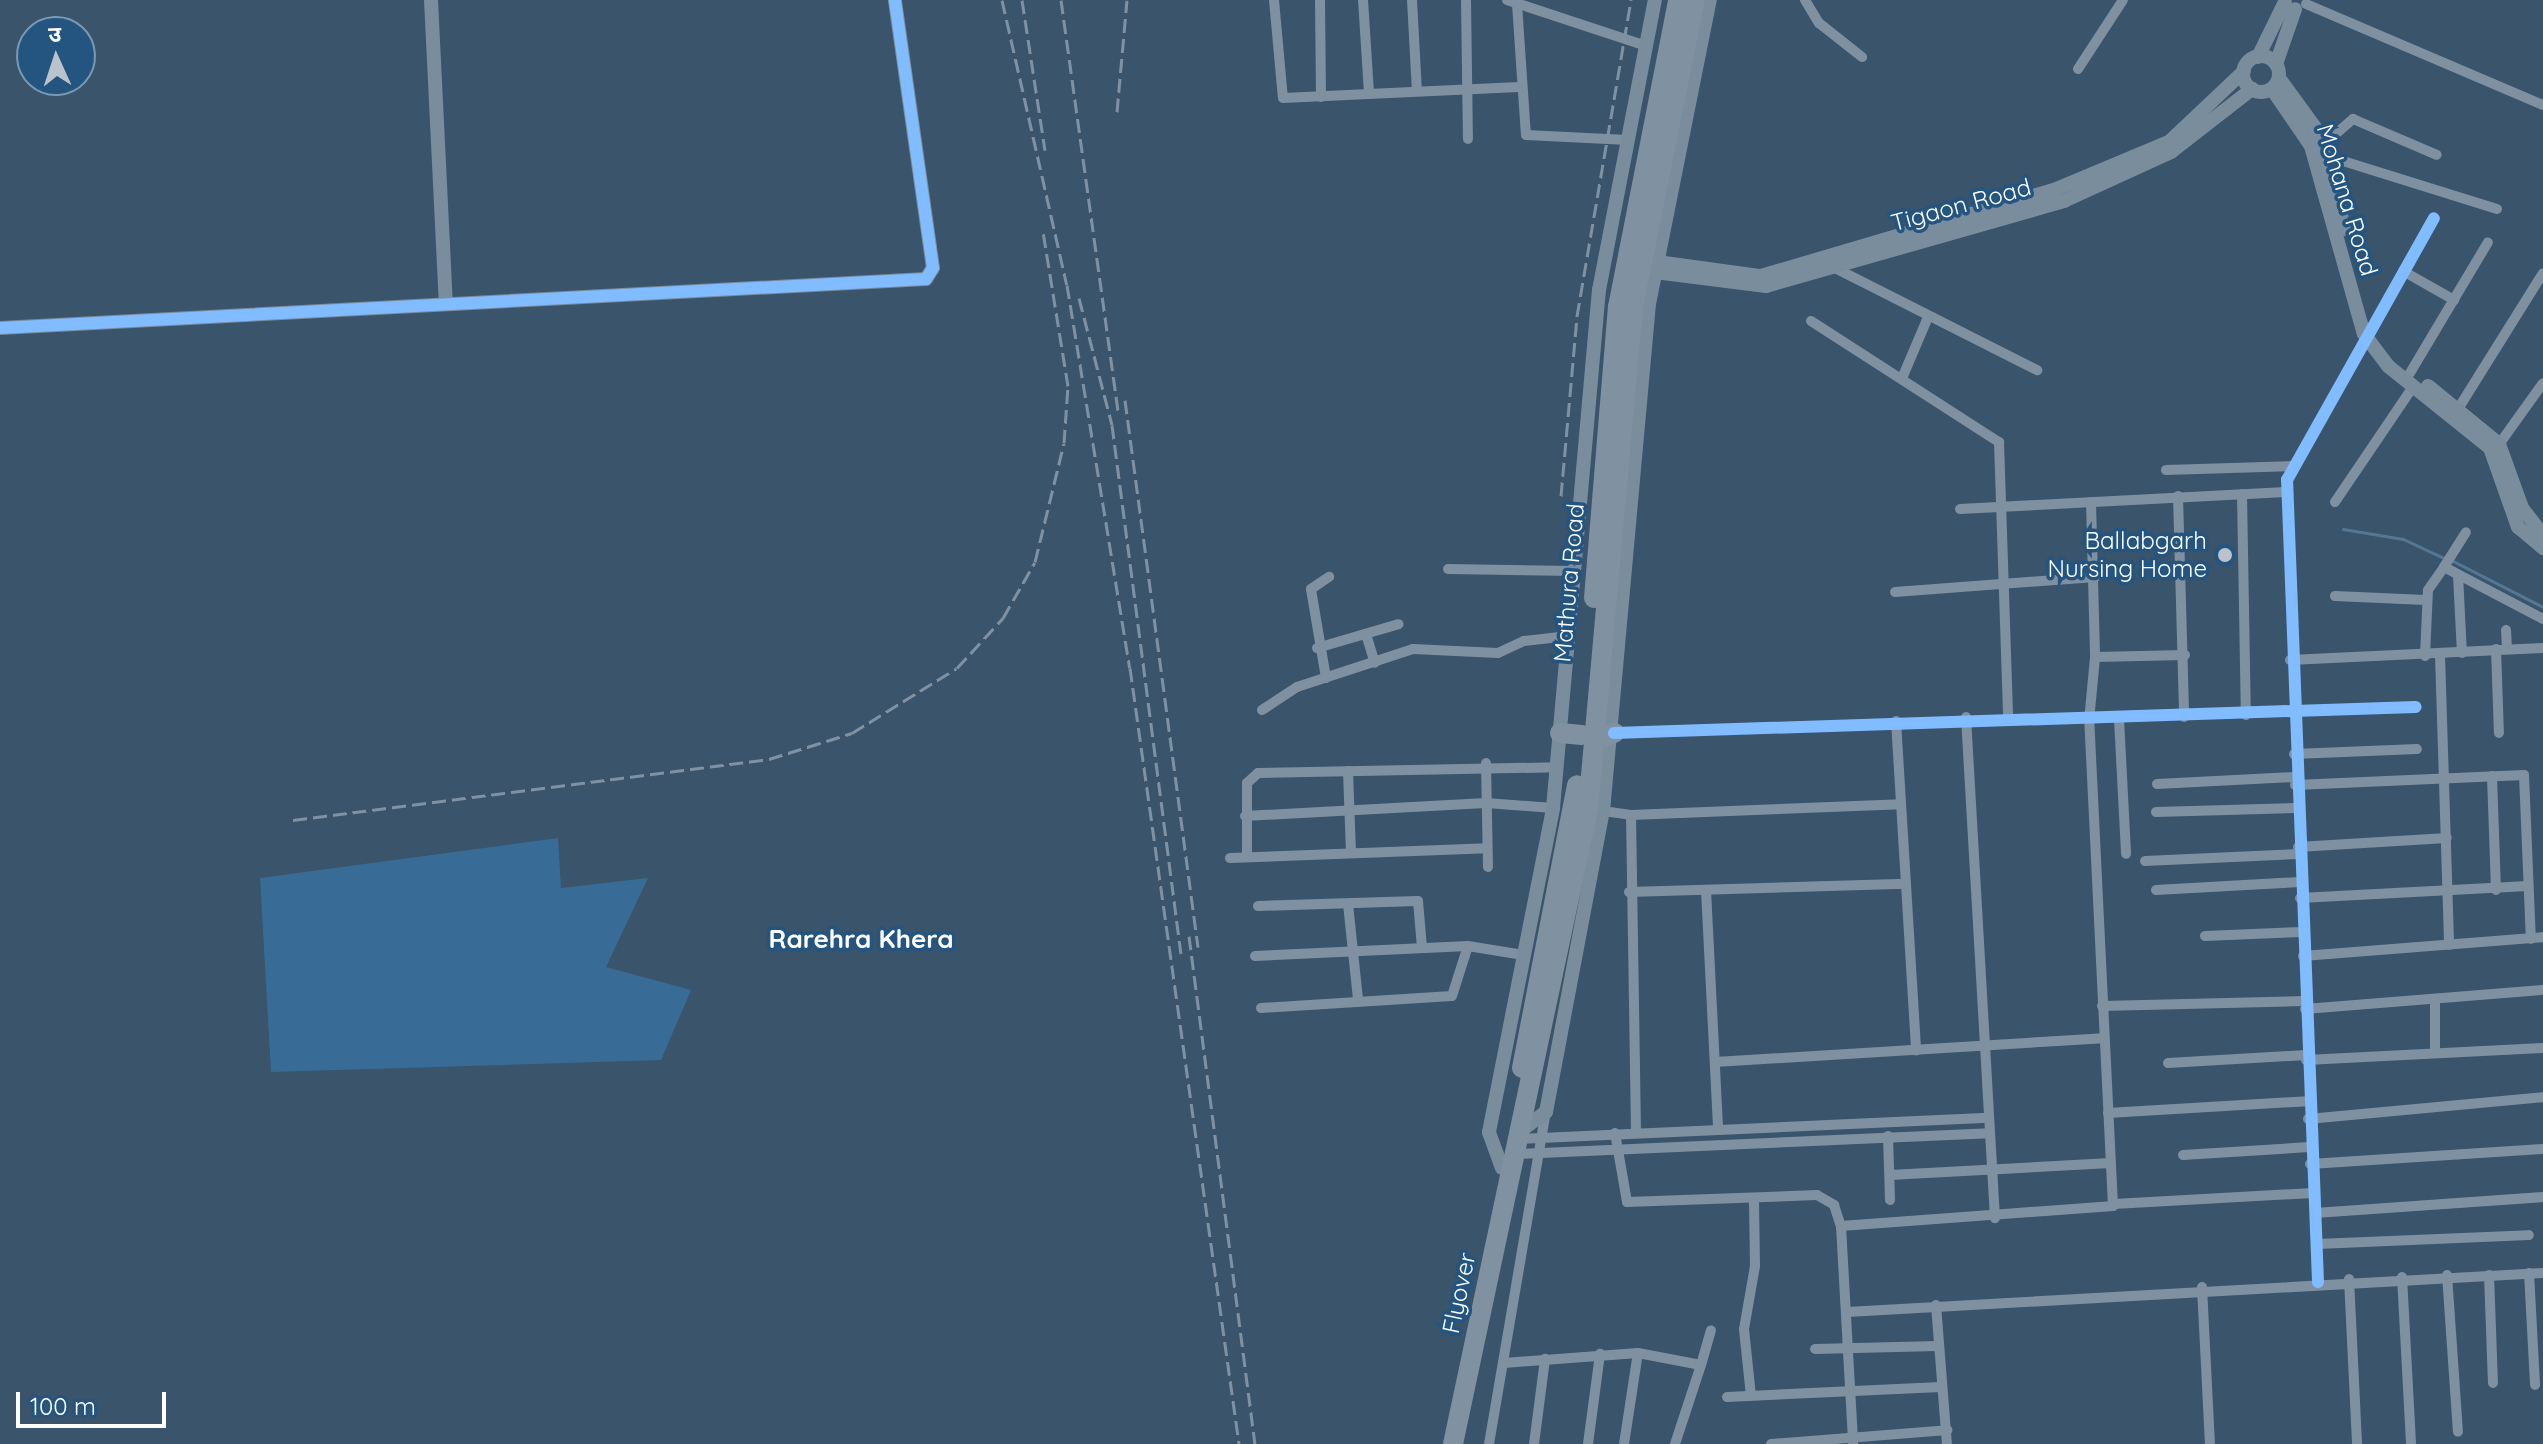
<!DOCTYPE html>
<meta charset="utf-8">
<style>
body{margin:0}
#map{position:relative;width:2543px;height:1444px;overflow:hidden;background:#39546b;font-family:Quicksand,"Noto Sans Devanagari",sans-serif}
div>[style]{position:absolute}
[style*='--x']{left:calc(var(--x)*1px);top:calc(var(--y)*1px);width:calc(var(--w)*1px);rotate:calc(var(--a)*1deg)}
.green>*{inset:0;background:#396b97}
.stream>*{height:3px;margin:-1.5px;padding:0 1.5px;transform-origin:1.5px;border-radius:1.5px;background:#557795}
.street>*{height:10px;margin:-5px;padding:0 5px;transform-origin:5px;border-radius:5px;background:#7f90a1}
.secondary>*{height:14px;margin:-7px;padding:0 7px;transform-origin:7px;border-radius:7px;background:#7a8d9d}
.secondary>.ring{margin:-7px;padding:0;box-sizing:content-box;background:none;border:14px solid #7a8d9d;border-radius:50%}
.highway>*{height:20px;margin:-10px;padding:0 10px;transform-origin:10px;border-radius:10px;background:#8091a1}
.rail>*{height:3px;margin-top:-1.5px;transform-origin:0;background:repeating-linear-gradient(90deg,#8091a1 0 14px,transparent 0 20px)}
.cycleway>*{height:12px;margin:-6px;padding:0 6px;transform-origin:6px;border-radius:6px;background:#80bcff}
.dots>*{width:22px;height:22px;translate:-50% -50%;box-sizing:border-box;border:4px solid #245580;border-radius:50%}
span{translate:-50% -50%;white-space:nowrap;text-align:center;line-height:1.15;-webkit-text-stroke:7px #245580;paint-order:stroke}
.street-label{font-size:24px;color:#fff}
.poi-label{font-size:24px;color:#fff}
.right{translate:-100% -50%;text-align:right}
.neighbourhood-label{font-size:26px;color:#fff;font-weight:700}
.north{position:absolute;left:16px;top:16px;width:80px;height:80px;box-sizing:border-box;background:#245580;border:2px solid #7c99b3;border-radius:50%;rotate:357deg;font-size:22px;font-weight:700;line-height:32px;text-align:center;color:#fff}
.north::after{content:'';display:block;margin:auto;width:28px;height:36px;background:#bac3cb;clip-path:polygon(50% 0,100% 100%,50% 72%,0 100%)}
.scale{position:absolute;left:16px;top:1392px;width:150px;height:36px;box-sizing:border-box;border:4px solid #fff;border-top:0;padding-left:10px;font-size:24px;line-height:28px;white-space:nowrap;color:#fff;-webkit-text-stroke:6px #245580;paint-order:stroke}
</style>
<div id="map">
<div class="green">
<div style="clip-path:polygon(558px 838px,561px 888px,648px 878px,606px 967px,691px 990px,661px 1060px,271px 1072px,260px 878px)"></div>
</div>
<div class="stream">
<div style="--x:2343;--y:529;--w:61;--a:9.5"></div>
<div style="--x:2403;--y:539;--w:47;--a:24.9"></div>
<div style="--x:2453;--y:561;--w:101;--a:27.1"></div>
</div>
<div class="street">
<div style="--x:1274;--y:0;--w:98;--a:84.8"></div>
<div style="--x:1283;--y:98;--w:236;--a:-2.7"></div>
<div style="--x:1320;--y:0;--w:97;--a:89.4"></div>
<div style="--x:1363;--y:0;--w:94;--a:86.3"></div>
<div style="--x:1412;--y:0;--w:91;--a:86.9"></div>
<div style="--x:1466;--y:0;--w:139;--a:89.2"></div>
<div style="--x:1507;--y:0;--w:146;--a:18.3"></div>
<div style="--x:1805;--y:0;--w:27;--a:59"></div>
<div style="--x:1819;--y:23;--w:55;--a:38.3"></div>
<div style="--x:1517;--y:4;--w:131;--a:86.1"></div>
<div style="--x:1526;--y:135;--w:102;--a:2.8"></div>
<div style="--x:2306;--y:4;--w:258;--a:23.1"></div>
<div style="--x:2078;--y:69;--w:82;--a:-56.9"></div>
<div style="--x:2323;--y:145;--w:40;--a:-41"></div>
<div style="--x:2353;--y:119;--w:91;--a:23.2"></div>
<div style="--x:2327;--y:156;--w:178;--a:17.3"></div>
<div style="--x:1833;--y:267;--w:229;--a:26.8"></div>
<div style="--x:2403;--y:271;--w:59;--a:29.6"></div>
<div style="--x:1811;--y:321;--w:224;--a:32.8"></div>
<div style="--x:1999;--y:442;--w:276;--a:88.1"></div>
<div style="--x:2410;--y:373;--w:152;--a:-59.2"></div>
<div style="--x:1903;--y:376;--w:64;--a:-67"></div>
<div style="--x:2458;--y:409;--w:160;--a:-58"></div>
<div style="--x:2495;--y:450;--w:82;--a:-54.4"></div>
<div style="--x:2166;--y:470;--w:126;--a:-1.8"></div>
<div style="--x:2242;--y:494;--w:221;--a:89"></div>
<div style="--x:2178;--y:496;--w:221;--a:88.4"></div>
<div style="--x:2091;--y:502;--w:155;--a:88.5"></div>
<div style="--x:2095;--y:657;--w:90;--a:-1.3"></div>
<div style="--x:2335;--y:502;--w:139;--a:-55.9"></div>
<div style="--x:1960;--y:509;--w:326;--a:-3"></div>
<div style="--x:2444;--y:567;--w:41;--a:-57.8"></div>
<div style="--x:1448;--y:569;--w:126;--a:0.9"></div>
<div style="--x:2458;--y:575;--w:78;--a:87.1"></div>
<div style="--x:1895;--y:592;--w:201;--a:-4.3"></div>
<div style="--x:2335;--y:596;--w:91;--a:2.5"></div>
<div style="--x:2506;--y:630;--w:19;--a:87"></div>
<div style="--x:1366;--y:634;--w:30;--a:73"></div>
<div style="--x:1317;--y:648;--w:85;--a:-16.3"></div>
<div style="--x:2496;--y:649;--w:84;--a:88"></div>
<div style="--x:2440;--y:655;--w:290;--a:88.2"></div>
<div style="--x:2425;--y:656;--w:66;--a:-87.4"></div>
<div style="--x:2428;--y:590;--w:28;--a:-55"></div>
<div style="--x:2444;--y:567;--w:112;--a:27.7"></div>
<div style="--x:2290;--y:660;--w:253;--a:-2.7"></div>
<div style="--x:1326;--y:678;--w:90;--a:-99.6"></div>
<div style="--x:1311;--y:589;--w:22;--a:-34"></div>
<div style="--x:1262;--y:710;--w:42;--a:-33.3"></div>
<div style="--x:1297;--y:687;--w:122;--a:-18.1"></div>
<div style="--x:1413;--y:649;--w:85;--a:2.7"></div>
<div style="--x:1498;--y:653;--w:29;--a:-25"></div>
<div style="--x:1524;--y:641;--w:45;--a:-6.3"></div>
<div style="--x:1966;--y:717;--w:502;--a:86.69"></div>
<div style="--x:2119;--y:719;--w:135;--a:87"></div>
<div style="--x:1896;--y:721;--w:330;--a:86.5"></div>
<div style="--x:1614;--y:733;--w:802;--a:-1.86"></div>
<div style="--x:2294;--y:754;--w:123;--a:-2.3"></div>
<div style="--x:1486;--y:763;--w:104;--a:88.9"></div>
<div style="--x:1348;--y:771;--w:81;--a:87.9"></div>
<div style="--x:2492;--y:776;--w:114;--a:88"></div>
<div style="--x:2157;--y:784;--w:138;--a:-2.9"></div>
<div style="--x:2295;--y:785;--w:229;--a:-2.5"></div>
<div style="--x:2524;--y:775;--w:164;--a:87.6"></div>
<div style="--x:1603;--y:811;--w:28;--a:8"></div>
<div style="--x:2156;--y:812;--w:140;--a:-1.6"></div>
<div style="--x:1245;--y:816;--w:241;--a:-3.1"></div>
<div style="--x:1486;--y:803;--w:67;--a:4.3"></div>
<div style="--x:2298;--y:847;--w:149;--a:-3.5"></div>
<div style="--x:1247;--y:857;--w:74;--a:-90"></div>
<div style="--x:1247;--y:783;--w:15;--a:-42"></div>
<div style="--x:1258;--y:773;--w:299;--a:-1.1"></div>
<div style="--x:1230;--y:858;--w:257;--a:-2.2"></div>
<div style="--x:2145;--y:861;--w:153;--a:-2.6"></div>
<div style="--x:1706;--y:890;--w:239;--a:87.1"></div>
<div style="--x:2156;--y:890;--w:144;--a:-3.2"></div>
<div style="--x:1629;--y:892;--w:277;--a:-1.7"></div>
<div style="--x:2300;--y:898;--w:228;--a:-3"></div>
<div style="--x:1348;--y:904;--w:96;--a:84"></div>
<div style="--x:1258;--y:906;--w:160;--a:-1.8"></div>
<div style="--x:1418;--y:901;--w:47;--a:85.1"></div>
<div style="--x:2205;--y:936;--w:97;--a:-2.4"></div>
<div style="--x:1255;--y:956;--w:213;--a:-2.7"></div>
<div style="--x:2303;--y:956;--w:241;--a:-4.5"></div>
<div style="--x:2435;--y:999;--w:54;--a:90"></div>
<div style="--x:2102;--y:1006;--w:202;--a:-1.4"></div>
<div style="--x:1261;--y:1008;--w:191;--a:-3.6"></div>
<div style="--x:1452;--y:996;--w:52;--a:-72.3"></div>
<div style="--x:1468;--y:946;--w:56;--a:9.3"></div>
<div style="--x:2305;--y:1009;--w:239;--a:-4.6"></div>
<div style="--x:2306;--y:1060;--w:237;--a:-2.9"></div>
<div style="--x:1715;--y:1062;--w:389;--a:-3.5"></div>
<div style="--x:2168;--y:1063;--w:138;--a:-3.3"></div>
<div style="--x:2108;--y:1113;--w:200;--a:-3.4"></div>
<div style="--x:2308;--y:1119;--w:236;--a:-5.3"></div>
<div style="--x:1636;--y:1132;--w:317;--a:-90.9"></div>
<div style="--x:1631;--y:815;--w:270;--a:-2.3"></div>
<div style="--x:1615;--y:1133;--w:70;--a:80.1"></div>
<div style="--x:1627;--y:1202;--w:190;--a:-2.1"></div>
<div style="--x:1817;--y:1195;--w:20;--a:30"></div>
<div style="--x:1834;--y:1205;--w:22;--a:72"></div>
<div style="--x:1841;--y:1226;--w:218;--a:86.8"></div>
<div style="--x:1888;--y:1136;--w:64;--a:88.2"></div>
<div style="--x:1520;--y:1139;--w:469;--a:-2.6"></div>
<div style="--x:1517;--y:1154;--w:473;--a:-2.5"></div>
<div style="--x:2183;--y:1155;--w:126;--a:-3.6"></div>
<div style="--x:2310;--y:1164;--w:233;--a:-3.7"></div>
<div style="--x:1890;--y:1175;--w:221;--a:-3.1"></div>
<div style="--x:2114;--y:1204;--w:199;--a:-3.2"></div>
<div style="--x:2315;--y:1213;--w:229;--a:-4"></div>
<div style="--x:1841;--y:1226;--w:273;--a:-4.2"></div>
<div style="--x:2113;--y:1206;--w:486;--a:-92.8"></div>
<div style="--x:2089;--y:721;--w:64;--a:-84.6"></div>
<div style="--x:2317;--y:1244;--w:212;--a:-2.4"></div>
<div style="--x:2529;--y:1273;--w:112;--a:86.9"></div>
<div style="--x:2447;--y:1275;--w:157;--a:86"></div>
<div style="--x:2489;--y:1275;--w:108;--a:87.9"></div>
<div style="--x:2402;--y:1277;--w:167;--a:86.9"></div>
<div style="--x:2349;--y:1279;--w:165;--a:87.2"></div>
<div style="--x:2318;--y:1282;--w:803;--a:-92.21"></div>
<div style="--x:2287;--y:480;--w:300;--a:-60.7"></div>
<div style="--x:2202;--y:1287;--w:157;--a:87.1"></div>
<div style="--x:1936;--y:1305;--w:139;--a:85.5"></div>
<div style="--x:1847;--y:1312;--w:697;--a:-3.21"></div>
<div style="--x:1815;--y:1349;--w:123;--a:-1.4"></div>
<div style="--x:1504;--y:1363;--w:134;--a:-4.3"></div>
<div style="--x:1638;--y:1353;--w:64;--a:10.8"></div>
<div style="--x:1701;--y:1365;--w:83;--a:108.2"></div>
<div style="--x:1701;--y:1365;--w:36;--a:-74"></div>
<div style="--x:1751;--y:1396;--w:67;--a:-96"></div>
<div style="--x:1744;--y:1329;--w:64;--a:-80.1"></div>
<div style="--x:1755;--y:1266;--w:67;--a:-90.9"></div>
<div style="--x:1727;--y:1397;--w:214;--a:-2.7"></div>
<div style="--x:1489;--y:1444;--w:337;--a:-80.3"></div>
<div style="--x:1534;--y:1444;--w:86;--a:-82.6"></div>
<div style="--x:1588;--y:1444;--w:91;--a:-82.4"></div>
<div style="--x:1624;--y:1444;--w:92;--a:-81.3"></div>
<div style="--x:1771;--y:1444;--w:177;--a:-4.5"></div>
</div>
<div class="secondary">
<div style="--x:431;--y:0;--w:302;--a:87.2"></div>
<div class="ring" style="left:2243px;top:56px;width:22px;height:22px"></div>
<div style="--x:2258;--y:57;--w:61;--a:-63.9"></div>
<div style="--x:2276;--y:64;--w:58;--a:-70.9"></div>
<div style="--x:2279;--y:78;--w:63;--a:54"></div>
<div style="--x:2316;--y:129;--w:104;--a:73.8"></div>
<div style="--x:2272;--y:89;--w:69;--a:55.6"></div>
<div style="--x:2311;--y:146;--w:195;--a:74.3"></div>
<div style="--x:2364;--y:334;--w:40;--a:53"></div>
<div style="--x:2388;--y:366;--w:131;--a:38.8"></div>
<div style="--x:2490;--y:448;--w:84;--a:70.5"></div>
<div style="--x:2518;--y:527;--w:33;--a:40"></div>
<div style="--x:1657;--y:262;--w:105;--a:7.7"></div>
<div style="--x:1761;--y:276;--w:305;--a:-16.4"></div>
<div style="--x:2054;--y:190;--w:125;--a:-22.7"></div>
<div style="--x:2169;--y:142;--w:103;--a:-43.4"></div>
<div style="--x:1655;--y:272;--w:112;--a:7.2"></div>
<div style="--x:1766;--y:286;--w:310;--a:-15.9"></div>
<div style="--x:2064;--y:201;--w:118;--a:-24.6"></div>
<div style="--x:2171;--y:152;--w:103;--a:-37.9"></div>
<div style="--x:0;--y:328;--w:927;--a:-3.03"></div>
<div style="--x:926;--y:279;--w:13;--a:-58"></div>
<div style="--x:933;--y:268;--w:271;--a:-98.1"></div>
<div style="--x:2428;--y:386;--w:92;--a:39.2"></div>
<div style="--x:2499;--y:444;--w:68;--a:70.2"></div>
<div style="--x:2522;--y:508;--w:34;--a:52"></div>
<div style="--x:1522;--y:1130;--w:30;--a:-37"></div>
<div style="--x:1546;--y:1112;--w:306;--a:-79.3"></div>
<div style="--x:1603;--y:811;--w:509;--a:-84.82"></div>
<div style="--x:1649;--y:304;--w:310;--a:-78.7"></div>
<div style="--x:1502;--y:1168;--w:38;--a:-110"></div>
<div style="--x:1489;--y:1132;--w:330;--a:-78.8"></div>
<div style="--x:1553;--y:808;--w:520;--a:-84.93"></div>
<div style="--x:1599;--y:290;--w:295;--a:-79.1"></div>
</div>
<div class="highway">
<div style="--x:1594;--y:598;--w:292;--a:-85.3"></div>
<div style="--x:1618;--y:307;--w:313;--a:-78.9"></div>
<div style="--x:1560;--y:733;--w:22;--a:5"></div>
<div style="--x:1595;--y:741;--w:21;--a:-23"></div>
<div style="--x:1522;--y:1068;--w:288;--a:-79"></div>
<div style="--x:1453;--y:1444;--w:649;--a:-78"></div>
<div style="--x:1588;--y:809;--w:504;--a:-84.88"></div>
<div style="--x:1633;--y:307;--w:313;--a:-78.6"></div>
</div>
<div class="rail">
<div style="--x:1002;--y:0;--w:292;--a:77.2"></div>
<div style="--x:1067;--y:285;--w:388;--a:80.7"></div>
<div style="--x:1130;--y:668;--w:784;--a:82"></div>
<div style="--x:1022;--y:0;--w:152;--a:81.3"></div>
<div style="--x:1061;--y:0;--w:417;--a:82.1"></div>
<div style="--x:1117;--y:112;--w:112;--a:-84.9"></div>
<div style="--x:1079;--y:298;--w:131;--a:75.4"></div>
<div style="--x:1112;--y:425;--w:533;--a:82.57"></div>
<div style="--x:1125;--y:400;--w:552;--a:82.4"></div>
<div style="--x:1561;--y:496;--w:181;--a:-84.9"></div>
<div style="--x:1577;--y:316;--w:321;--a:-80.3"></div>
<div style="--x:293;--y:820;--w:480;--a:-7.3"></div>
<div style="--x:769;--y:759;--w:87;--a:-17.4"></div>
<div style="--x:852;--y:733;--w:123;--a:-31.8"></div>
<div style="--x:957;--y:668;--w:68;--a:-47.4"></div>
<div style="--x:1003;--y:618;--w:64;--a:-60.3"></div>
<div style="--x:1035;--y:562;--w:122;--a:-76.3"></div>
<div style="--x:1064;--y:443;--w:57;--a:-86"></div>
<div style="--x:1068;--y:386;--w:157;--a:-99.2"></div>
<div style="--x:1189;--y:936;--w:512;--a:82.6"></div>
</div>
<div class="cycleway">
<div style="--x:0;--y:328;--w:927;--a:-3.03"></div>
<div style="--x:926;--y:279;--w:13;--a:-58"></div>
<div style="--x:933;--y:268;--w:271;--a:-98.1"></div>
<div style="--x:1614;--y:733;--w:802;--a:-1.86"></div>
<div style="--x:2318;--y:1282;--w:803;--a:-92.21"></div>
<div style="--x:2287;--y:480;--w:300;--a:-60.7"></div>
</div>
<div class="dots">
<div style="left:2225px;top:555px;background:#bac3cb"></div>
</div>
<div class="street-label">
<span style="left:2347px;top:200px;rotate:73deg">Mohana Road</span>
<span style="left:1961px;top:205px;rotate:-15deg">Tigaon Road</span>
<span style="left:1569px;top:583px;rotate:-85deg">Mathura Road</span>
<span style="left:1459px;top:1293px;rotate:-78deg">Flyover</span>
</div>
<div class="poi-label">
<span class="right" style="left:2207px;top:555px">Ballabgarh<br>Nursing Home</span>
</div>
<div class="neighbourhood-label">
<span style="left:861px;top:939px">Rarehra Khera</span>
</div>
<div class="north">उ</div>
<div class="scale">100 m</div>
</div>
